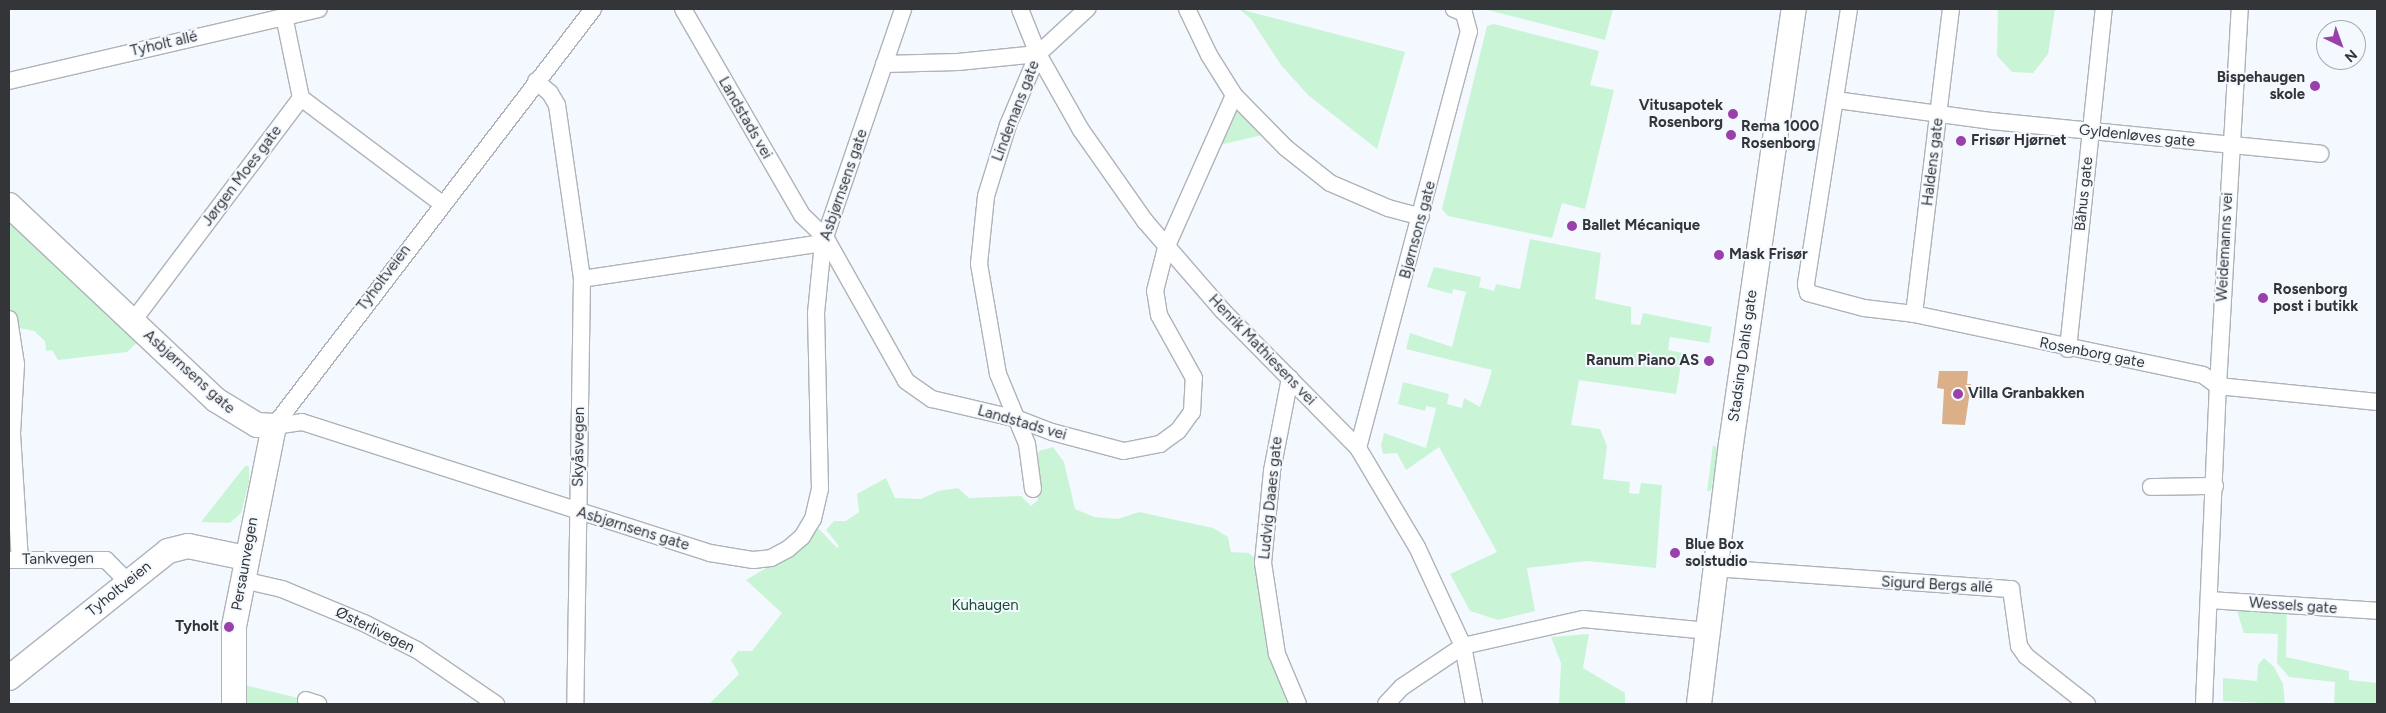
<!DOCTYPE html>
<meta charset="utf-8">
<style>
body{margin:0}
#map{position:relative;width:2386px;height:713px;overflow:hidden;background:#f4f9ff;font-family:Figtree,sans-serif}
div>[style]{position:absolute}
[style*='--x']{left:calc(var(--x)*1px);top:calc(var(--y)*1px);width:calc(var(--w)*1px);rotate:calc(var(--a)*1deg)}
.green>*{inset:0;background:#c9f5d6}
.building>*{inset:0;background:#dbaf88}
.roads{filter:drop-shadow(1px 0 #afb3b9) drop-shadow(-1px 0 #afb3b9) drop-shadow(0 1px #afb3b9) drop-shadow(0 -1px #afb3b9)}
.street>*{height:16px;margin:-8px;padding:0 8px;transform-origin:8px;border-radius:8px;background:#fff}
.secondary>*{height:24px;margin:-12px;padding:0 12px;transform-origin:12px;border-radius:12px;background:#fff}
.dots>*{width:14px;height:14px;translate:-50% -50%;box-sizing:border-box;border:2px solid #f4f9ff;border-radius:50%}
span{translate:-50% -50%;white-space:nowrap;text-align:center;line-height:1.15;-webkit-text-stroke:4px #f4f9ff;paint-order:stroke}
.street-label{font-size:15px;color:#333538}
.poi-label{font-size:15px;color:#333538;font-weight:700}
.right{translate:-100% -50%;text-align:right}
.left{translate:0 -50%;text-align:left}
.park-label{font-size:15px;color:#16502f}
.frame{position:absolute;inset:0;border:10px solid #333538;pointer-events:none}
.north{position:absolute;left:2316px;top:20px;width:50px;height:50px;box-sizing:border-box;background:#f4f9ff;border:1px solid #a7abaf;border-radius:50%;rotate:138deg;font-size:14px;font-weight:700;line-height:20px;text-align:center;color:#333538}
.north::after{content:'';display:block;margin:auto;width:18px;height:22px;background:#9940ab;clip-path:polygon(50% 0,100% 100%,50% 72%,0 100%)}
</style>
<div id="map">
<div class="green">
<div style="clip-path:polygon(1239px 9px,1405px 52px,1377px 149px,1308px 95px,1281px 65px,1251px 19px)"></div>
<div style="clip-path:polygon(1484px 9px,1613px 9px,1605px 40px)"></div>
<div style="clip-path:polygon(1998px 9px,2055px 9px,2048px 54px,2033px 73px,2012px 72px,1997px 56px)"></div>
<div style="clip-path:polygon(1494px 24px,1599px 51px,1590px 85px,1614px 90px,1585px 209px,1562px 203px,1552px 238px,1448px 216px,1442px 209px,1487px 26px)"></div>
<div style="clip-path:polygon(1234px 95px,1271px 133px,1215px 146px)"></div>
<div style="clip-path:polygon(9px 219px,138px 342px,127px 352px,58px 360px,52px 350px,46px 351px,45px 341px,34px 331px,10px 326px)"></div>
<div style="clip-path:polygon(1530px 239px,1601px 253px,1595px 299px,1631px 307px,1631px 324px,1640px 325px,1643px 313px,1712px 327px,1709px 343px,1670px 337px,1668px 350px,1683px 353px,1676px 394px,1579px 380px,1571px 425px,1600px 429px,1607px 446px,1603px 479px,1630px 482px,1629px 493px,1639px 494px,1641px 483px,1662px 485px,1656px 568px,1587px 561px,1527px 568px,1535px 611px,1498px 620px,1470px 611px,1450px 574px,1497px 552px,1439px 447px,1406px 470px,1397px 453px,1383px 454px,1381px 445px,1384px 433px,1426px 448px,1436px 408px,1426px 406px,1425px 411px,1398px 404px,1403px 382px,1449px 394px,1447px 404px,1462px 408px,1464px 398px,1480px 407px,1487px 387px,1492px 370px,1406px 349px,1410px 333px,1452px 347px,1466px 292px,1453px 289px,1452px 294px,1427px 287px,1434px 267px,1481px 277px,1479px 287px,1494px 291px,1496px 284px,1520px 289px)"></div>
<div style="clip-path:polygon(1713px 445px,1719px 449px,1711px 491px,1707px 491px)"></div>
<div style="clip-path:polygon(1053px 447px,1064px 462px,1075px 509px,1094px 517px,1118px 519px,1139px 512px,1213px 528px,1228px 537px,1231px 552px,1249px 553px,1258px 561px,1262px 616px,1269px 653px,1288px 704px,709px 704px,739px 674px,731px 660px,738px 651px,752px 651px,782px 613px,746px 580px,786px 556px,818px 528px,837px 548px,839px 546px,826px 530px,834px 521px,846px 521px,859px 512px,857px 494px,886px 478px,895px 498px,921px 499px,938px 491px,958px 488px,969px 498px,1021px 496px,1031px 506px,1038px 500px,1035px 476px,1039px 451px)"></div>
<div style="clip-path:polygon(245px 466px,249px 466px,249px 482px,241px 513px,230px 523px,201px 522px)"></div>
<div style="clip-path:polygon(2234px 602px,2287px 605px,2286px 657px,2349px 671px,2349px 680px,2377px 683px,2377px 704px,2334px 704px,2335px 682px,2289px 677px,2277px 663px,2278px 634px,2244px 633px)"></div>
<div style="clip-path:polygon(1589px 634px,1583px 668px,1625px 693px,1625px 704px,1559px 704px,1561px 663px,1551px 637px)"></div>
<div style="clip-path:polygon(2264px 658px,2274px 667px,2283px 684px,2285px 704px,2223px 701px,2223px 678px,2257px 681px,2258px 665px)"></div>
<div style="clip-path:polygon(233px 682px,306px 700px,318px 704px,235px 704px)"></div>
</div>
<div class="building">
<div style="clip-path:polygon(1939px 371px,1968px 371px,1967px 384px,1971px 384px,1965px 425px,1942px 424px,1944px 389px,1937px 388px)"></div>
</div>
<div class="roads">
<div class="street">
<div style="--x:683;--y:9;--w:238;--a:60"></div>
<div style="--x:802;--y:215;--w:32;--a:44"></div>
<div style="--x:825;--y:237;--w:165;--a:60.6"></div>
<div style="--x:906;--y:381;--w:32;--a:35"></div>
<div style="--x:932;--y:399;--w:88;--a:13.1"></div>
<div style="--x:1018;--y:419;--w:36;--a:21"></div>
<div style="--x:1052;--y:432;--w:74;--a:14.8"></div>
<div style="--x:1124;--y:451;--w:37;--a:-11"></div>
<div style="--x:1160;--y:444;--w:22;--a:-36"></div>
<div style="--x:1178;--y:431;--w:24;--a:-54"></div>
<div style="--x:1192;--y:412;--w:34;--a:-87"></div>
<div style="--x:1194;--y:378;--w:72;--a:-119.1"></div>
<div style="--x:1159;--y:315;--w:24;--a:-99"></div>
<div style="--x:1155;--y:291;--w:44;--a:-75.7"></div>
<div style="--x:1166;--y:248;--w:167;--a:-66"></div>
<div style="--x:1020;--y:9;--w:48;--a:68.2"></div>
<div style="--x:1038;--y:54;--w:87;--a:60.5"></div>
<div style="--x:1081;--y:130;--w:111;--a:54.9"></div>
<div style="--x:1145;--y:221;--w:119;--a:49.1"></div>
<div style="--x:1223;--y:311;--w:192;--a:45.4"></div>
<div style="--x:1358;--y:448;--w:115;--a:59.2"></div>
<div style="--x:1417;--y:547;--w:78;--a:65.1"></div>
<div style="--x:1450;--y:618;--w:31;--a:65"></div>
<div style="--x:1463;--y:646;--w:59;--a:79.3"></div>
<div style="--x:1187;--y:9;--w:51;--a:64.4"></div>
<div style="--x:1209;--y:55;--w:47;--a:58"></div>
<div style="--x:1234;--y:95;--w:74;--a:45.5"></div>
<div style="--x:1286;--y:148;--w:56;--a:38.5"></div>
<div style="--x:1330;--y:183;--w:63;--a:23.3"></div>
<div style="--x:1388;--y:208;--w:34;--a:15"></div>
<div style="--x:1849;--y:9;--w:279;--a:98.9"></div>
<div style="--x:1806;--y:285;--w:8;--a:76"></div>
<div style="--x:1808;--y:293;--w:58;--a:15"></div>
<div style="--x:1864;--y:308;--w:50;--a:6.8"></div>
<div style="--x:1914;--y:314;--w:295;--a:11.9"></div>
<div style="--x:2203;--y:375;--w:19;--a:36"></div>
<div style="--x:2218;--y:386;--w:160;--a:5.7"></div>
<div style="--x:884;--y:64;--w:74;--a:-1.5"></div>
<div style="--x:958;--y:62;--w:80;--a:-5.7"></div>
<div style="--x:9;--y:81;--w:318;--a:-13.1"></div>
<div style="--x:536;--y:81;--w:18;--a:41"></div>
<div style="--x:550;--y:93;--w:14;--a:60"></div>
<div style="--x:557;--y:105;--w:176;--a:81.8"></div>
<div style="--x:582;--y:279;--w:425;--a:90.9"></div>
<div style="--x:301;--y:98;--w:175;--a:36.9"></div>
<div style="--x:1836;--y:100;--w:157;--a:7.7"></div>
<div style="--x:1992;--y:121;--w:330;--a:5.7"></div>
<div style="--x:582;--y:279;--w:244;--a:-8.5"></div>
<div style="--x:1914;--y:314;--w:307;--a:-83.1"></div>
<div style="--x:9;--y:319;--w:46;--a:81.2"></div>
<div style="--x:16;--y:364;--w:70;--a:93.3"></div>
<div style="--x:12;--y:434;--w:126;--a:86.4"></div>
<div style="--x:133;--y:321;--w:279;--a:-53"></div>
<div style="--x:301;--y:98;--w:84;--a:-101.7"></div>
<div style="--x:2068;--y:349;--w:342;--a:-84"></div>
<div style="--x:1290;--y:378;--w:95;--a:101"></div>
<div style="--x:1272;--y:471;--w:92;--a:95.6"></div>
<div style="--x:1263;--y:563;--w:92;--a:81.3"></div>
<div style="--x:1277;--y:654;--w:54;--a:67.2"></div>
<div style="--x:274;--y:426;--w:28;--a:-8"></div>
<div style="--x:302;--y:422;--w:429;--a:17.8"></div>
<div style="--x:710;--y:553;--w:44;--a:9.2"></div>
<div style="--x:753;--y:560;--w:18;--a:-6"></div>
<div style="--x:771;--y:558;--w:19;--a:-28"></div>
<div style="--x:788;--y:549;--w:18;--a:-41"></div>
<div style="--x:802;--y:537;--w:21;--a:-59"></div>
<div style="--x:813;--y:519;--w:31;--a:-77"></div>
<div style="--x:820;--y:489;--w:176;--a:-91.3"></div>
<div style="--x:816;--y:313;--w:70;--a:-84.3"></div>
<div style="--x:823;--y:243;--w:247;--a:-71.1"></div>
<div style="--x:274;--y:426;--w:525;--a:-52.58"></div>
<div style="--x:1358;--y:448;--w:431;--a:-75.1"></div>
<div style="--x:1469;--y:32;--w:20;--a:-105"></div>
<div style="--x:1464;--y:13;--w:11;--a:-158"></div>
<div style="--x:2151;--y:487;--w:64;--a:-0.9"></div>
<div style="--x:1033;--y:489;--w:45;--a:-97.6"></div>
<div style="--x:1027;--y:444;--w:76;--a:-112.5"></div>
<div style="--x:998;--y:374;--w:112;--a:-99.8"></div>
<div style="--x:979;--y:264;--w:68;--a:-84.1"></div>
<div style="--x:986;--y:196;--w:74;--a:-72.8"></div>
<div style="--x:1008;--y:125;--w:77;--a:-67.1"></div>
<div style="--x:1038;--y:54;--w:67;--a:-42.6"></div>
<div style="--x:10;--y:560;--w:96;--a:0"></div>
<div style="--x:106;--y:560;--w:31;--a:45"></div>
<div style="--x:1715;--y:568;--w:297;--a:4.1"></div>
<div style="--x:2011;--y:589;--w:58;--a:82"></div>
<div style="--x:2019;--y:646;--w:12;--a:55"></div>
<div style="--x:2026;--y:656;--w:78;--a:38.2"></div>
<div style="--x:243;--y:580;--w:40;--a:13"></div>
<div style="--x:282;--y:589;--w:89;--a:22.5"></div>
<div style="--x:364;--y:623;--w:59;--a:27"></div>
<div style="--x:417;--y:650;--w:96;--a:34.4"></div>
<div style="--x:2209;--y:600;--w:168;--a:3.7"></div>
<div style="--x:306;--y:700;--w:13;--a:18"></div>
<div style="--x:1386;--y:704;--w:23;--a:-47"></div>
<div style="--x:1402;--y:687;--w:73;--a:-33.9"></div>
<div style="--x:1463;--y:646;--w:123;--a:-12.7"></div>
<div style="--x:1583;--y:619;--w:126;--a:5.5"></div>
<div style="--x:2204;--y:704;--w:318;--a:-87.5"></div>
<div style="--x:2218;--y:386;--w:378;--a:-86.7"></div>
</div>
<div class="secondary">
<div style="--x:9;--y:205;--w:284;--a:43.3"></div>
<div style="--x:216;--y:400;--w:48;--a:31.4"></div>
<div style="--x:257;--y:425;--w:17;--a:3"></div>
<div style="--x:274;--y:426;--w:205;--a:101.3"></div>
<div style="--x:234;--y:627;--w:77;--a:90"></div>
<div style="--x:9;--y:678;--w:203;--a:-38.6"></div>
<div style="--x:168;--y:551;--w:21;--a:-14"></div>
<div style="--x:188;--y:546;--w:59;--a:11.7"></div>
<div style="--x:1699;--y:704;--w:262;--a:-83"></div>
<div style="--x:1731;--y:444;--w:440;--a:-81.8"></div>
</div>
</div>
<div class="dots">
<div style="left:2315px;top:86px;background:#9940ab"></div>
<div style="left:1733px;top:114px;background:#9940ab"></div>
<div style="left:1731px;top:135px;background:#9940ab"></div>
<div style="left:1961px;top:141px;background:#9940ab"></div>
<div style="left:1572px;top:226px;background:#9940ab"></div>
<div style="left:1719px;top:255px;background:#9940ab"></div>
<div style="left:2263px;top:298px;background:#9940ab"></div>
<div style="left:1709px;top:361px;background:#9940ab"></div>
<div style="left:1958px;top:394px;background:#9940ab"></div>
<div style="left:1675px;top:553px;background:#9940ab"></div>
<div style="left:229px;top:627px;background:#9940ab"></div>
</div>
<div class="street-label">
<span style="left:164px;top:44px;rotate:-13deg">Tyholt allé</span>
<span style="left:1016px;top:111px;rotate:-69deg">Lindemans gate</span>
<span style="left:745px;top:118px;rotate:60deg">Landstads vei</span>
<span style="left:2137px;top:136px;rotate:6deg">Gyldenløves gate</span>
<span style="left:1933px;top:162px;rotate:-83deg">Haldens gate</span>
<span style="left:242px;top:176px;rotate:-53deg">Jørgen Moes gate</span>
<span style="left:844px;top:185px;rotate:-71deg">Asbjørnsens gate</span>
<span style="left:2084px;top:194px;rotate:-84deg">Båhus gate</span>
<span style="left:1418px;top:230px;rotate:-75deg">Bjørnsons gate</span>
<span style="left:2225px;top:247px;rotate:-87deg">Weidemanns vei</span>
<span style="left:384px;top:278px;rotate:-53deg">Tyholtveien</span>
<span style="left:1262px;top:350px;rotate:46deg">Henrik Mathiesens vei</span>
<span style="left:2092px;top:353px;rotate:11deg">Rosenborg gate</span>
<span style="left:1743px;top:356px;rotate:-82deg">Stadsing Dahls gate</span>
<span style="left:189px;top:372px;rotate:42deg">Asbjørnsens gate</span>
<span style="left:1022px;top:423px;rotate:16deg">Landstads vei</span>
<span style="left:579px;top:447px;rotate:-89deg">Skyåsvegen</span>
<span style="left:1271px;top:498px;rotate:-84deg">Ludvig Daaes gate</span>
<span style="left:633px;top:529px;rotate:17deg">Asbjørnsens gate</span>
<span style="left:58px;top:559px;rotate:-1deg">Tankvegen</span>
<span style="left:245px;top:564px;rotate:-80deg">Persaunvegen</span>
<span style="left:1937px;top:585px;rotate:3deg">Sigurd Bergs allé</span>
<span style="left:119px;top:589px;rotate:-39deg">Tyholtveien</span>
<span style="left:2293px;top:606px;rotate:4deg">Wessels gate</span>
<span style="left:375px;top:630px;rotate:26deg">Østerlivegen</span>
</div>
<div class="poi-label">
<span class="right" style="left:2305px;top:86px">Bispehaugen<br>skole</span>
<span class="right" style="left:1723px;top:114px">Vitusapotek<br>Rosenborg</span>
<span class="left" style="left:1741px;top:135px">Rema 1000<br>Rosenborg</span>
<span class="left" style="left:1971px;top:141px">Frisør Hjørnet</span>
<span class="left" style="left:1582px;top:226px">Ballet Mécanique</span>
<span class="left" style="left:1729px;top:255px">Mask Frisør</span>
<span class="left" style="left:2273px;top:298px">Rosenborg<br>post i butikk</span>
<span class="right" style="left:1699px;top:361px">Ranum Piano AS</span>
<span class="left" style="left:1968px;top:394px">Villa Granbakken</span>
<span class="left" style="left:1685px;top:553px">Blue Box<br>solstudio</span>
<span class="right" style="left:219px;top:627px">Tyholt</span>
</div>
<div class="park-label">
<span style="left:985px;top:606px">Kuhaugen</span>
</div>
<div class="frame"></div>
<div class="north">N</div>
</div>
